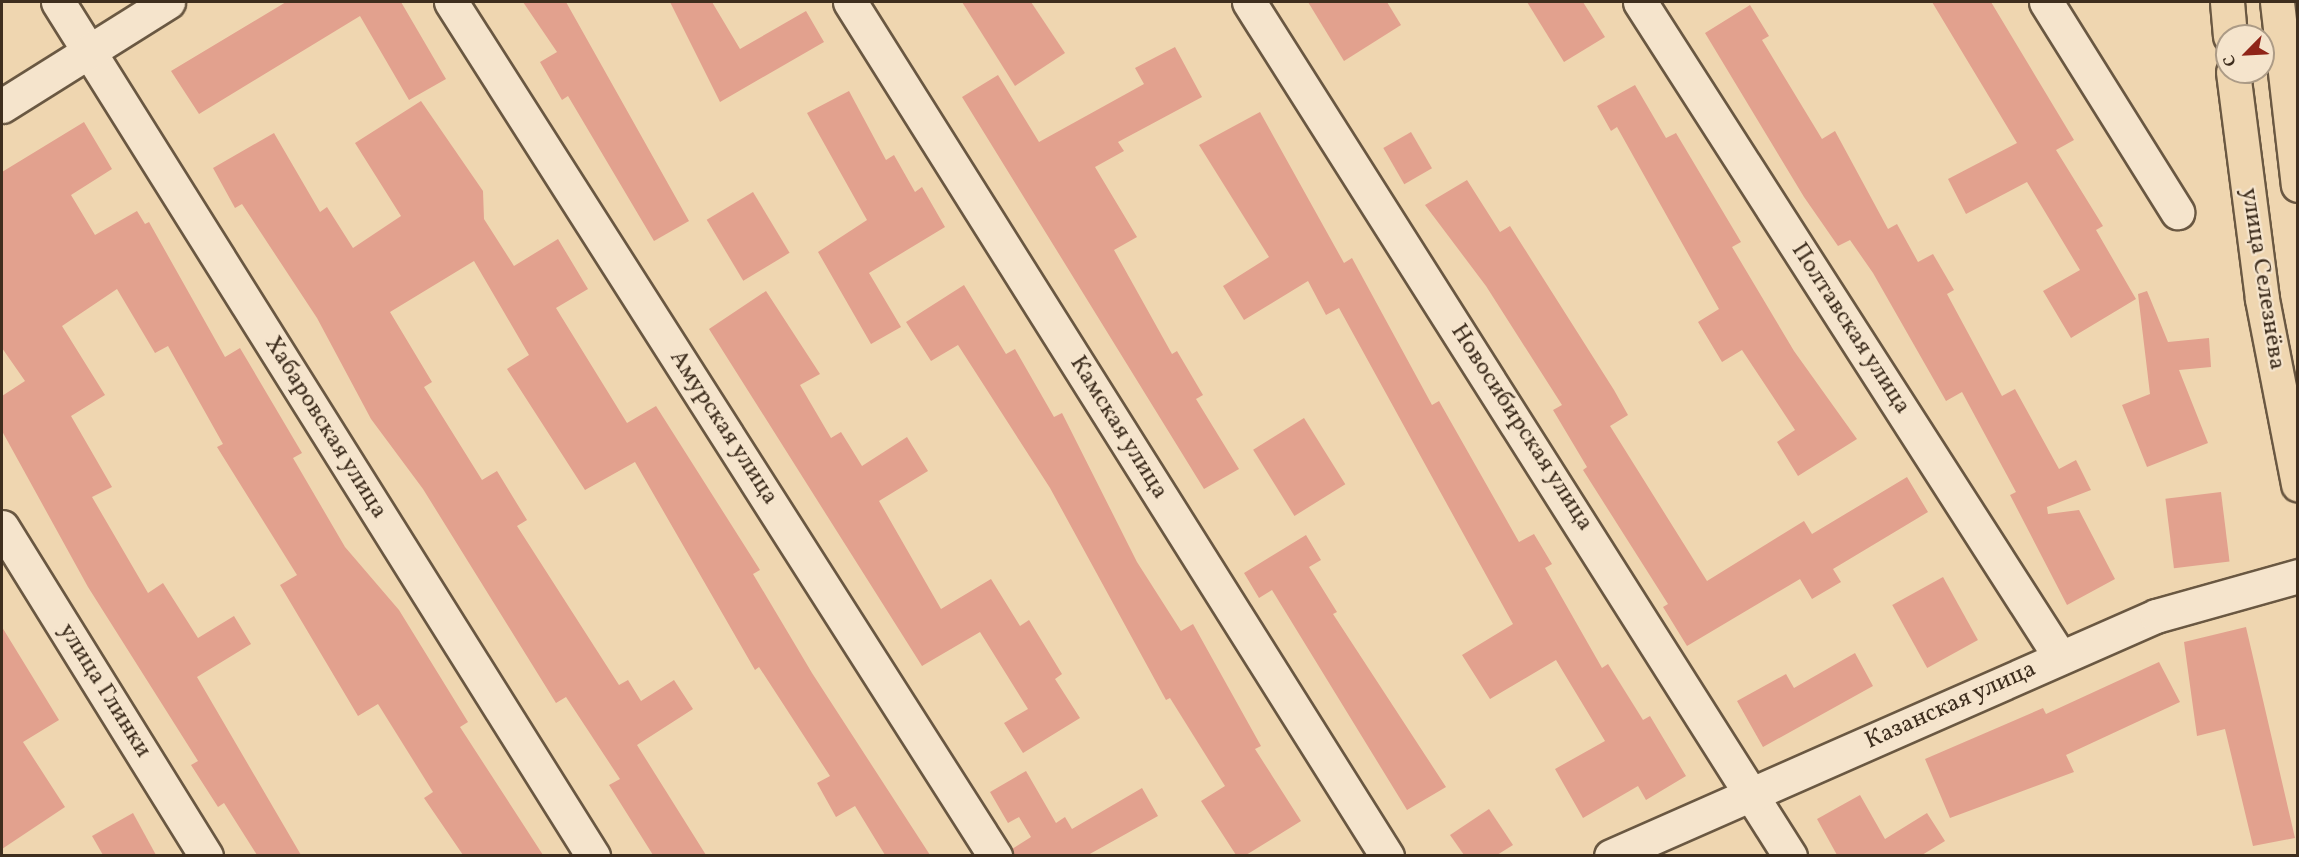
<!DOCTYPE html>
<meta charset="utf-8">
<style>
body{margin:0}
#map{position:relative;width:2299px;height:857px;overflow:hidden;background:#efd6b0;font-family:Vollkorn,serif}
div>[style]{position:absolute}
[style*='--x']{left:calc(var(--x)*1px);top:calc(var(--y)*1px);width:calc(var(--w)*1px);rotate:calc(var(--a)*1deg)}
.building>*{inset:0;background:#e2a18e;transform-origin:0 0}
.roads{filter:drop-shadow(2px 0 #6a5842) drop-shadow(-2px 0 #6a5842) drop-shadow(0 2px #6a5842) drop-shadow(0 -2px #6a5842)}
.minor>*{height:33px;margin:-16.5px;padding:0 16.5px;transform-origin:16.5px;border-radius:16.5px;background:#f5e4cc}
.primary>*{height:33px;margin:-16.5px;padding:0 16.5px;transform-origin:16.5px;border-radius:16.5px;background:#efd6b0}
span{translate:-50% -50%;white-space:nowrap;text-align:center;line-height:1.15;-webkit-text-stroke:4.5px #f5e4cc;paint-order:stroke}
.street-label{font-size:24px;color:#3e2e1e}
.frame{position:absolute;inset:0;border:3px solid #3e2e1e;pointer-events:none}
.north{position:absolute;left:2215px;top:24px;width:60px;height:60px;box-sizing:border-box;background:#f5e4cc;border:2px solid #ac9b86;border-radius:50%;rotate:246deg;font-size:16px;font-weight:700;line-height:24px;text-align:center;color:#3e2e1e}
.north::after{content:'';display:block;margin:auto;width:21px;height:27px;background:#8f2418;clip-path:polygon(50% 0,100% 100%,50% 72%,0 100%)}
</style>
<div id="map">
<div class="building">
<div style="clip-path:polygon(286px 2px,401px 2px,446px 79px,409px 100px,360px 16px,199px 114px,171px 71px)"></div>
<div style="clip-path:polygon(523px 2px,566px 2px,689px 221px,654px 241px,568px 96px,562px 100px,540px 62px,557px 52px)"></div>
<div style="clip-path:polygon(670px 2px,712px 2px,740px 49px,806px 11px,824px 42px,720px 102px)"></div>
<div style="clip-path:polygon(962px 2px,1031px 2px,1065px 53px,1015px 86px)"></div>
<div style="clip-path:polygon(1308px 2px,1387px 2px,1401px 25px,1344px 61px)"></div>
<div style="clip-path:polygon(1527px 2px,1583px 2px,1605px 37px,1564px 62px)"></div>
<div style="clip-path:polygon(1932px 2px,1991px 2px,2074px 140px,2056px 150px,2103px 226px,2096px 230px,2136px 299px,2071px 338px,2043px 291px,2080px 270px,2027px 182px,1966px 214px,1948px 179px,2017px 143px)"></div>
<div style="clip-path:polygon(1750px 5px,1769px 36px,1762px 40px,1822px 139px,1835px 131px,1888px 229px,1897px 224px,1918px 262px,1933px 254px,1954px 290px,1947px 294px,2002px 396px,2015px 389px,2059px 469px,2076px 460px,2091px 490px,2047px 507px,2048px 514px,2079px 510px,2115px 579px,2067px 605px,2010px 495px,2016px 492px,1962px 392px,1946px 401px,1873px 273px,1850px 240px,1838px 246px,1804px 197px,1705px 33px)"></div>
<div style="clip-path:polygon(1175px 47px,1202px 97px,1118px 142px,1124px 151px,1095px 167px,1137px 237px,1114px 250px,1172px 354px,1177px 351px,1203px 395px,1196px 399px,1239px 469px,1204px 489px,962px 97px,998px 75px,1039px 142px,1144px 84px,1135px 68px)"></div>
<div style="clip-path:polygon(1635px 85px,1666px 138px,1676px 133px,1741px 242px,1732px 247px,1794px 351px,1857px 439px,1798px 476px,1777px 442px,1795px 430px,1742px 350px,1722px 362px,1698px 322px,1719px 309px,1617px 127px,1611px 131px,1597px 106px)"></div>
<div style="clip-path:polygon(849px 91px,886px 160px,894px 155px,915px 192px,922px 187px,945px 227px,869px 273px,901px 327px,871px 344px,818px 252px,867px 220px,807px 113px)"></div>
<div style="clip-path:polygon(421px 101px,483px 191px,484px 219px,514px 266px,558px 239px,588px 289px,556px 308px,627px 423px,656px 406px,760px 570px,753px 574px,812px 673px,930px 855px,885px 855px,855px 806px,836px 817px,817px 783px,830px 776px,759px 667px,755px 670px,635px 462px,585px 490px,507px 369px,529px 355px,474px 261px,390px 312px,432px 382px,424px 387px,482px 480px,497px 471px,527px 520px,517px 526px,619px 685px,628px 680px,641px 701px,674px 680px,693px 709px,637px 745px,706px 855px,653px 855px,609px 785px,620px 779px,566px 697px,556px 703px,423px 489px,371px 419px,317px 318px,242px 204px,235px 208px,213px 168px,274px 133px,320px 212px,327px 207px,353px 248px,401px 216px,355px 143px)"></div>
<div style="clip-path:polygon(1260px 112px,1344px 263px,1352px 258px,1432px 405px,1439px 401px,1519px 542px,1534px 534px,1552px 564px,1545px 568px,1602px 668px,1608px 664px,1643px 720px,1650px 716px,1686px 776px,1646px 800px,1638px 786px,1583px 818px,1555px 769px,1605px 741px,1556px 660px,1490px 699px,1462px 655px,1513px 624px,1339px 308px,1326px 315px,1308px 281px,1244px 320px,1223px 286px,1269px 257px,1199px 145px)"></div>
<div style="clip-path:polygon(84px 122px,112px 169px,71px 195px,95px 235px,137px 211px,145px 224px,149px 222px,225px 357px,240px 348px,302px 453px,293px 458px,345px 547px,399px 610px,468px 722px,460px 727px,543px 855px,463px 855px,424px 798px,433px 792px,378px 704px,358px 716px,280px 585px,297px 575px,217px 447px,223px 444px,168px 346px,155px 353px,117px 289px,62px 326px,105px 395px,71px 416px,112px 487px,92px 497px,148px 593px,163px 583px,198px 638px,234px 616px,251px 644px,197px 677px,301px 855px,257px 855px,224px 803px,218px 807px,191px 765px,198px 761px,88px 587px,2px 431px,2px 396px,25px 381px,2px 348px,2px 172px)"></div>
<div style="left:1411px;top:132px;width:42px;height:32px;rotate:60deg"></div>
<div style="clip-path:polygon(1467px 180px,1500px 232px,1510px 226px,1614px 390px,1628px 415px,1610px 426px,1707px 581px,1804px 521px,1812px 534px,1907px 477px,1928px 512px,1833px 569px,1841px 582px,1812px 599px,1800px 579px,1687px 646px,1663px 607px,1668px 604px,1583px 470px,1587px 467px,1553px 410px,1562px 405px,1486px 286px,1425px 205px)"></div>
<div style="left:753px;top:192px;width:71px;height:54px;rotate:59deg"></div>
<div style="clip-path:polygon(964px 285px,1006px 354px,1015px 349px,1054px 417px,1062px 413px,1137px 562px,1181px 631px,1193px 624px,1261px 746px,1255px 749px,1301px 821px,1246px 855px,1236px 855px,1201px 801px,1225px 786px,1170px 698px,1166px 700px,1050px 488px,958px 345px,931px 361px,906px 322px)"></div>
<div style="clip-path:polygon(766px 291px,820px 374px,800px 385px,831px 438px,841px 432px,862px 466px,907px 437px,928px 471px,879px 501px,941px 609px,991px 579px,1020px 626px,1029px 620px,1062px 674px,1055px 679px,1080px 718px,1023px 753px,1004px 723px,1028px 709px,980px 632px,922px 666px,709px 329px)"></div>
<div style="clip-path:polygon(2147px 291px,2168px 342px,2209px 338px,2211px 367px,2179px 370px,2208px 443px,2147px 467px,2122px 405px,2150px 394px,2138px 294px)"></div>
<div style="left:1304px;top:418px;width:78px;height:60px;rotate:58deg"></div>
<div style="left:2221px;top:492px;width:70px;height:56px;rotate:83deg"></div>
<div style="clip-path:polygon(1306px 535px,1321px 560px,1309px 567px,1337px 612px,1333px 614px,1446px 787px,1407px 810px,1272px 590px,1259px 598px,1244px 573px)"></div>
<div style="left:1943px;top:577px;width:72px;height:58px;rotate:61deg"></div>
<div style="clip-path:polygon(2px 627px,59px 720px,23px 742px,65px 807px,2px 849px)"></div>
<div style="clip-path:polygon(2246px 627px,2295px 838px,2253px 846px,2225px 729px,2197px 736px,2184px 642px)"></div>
<div style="clip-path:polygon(1855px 653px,1873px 686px,1763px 747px,1737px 701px,1786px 674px,1794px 688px)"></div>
<div style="clip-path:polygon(2159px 662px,2180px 702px,2066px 755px,2074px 772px,1950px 818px,1925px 759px,2043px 708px,2046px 714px)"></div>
<div style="clip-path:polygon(1026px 771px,1056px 823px,1065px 817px,1072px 829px,1142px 788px,1158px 816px,1088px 855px,1014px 855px,1012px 849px,1031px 837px,1019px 817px,1008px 823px,990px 792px)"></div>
<div style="clip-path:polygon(1860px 795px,1885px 839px,1927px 813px,1945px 841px,1922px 855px,1837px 855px,1817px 819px)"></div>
<div style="clip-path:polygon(1489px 809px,1513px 845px,1497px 855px,1464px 855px,1450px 835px)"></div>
<div style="clip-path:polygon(133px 813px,156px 855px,103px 855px,92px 836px)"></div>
</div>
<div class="roads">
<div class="minor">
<div style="--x:58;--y:2;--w:1008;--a:57.93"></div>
<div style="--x:451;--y:2;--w:1013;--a:57.5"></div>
<div style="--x:850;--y:2;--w:1009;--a:57.84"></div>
<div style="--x:1249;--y:2;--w:1011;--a:57.65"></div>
<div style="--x:1640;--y:2;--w:778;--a:57.33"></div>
<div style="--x:2046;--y:2;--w:248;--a:58"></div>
<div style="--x:2;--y:106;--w:196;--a:-32.1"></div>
<div style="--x:2;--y:527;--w:387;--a:58.2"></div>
<div style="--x:1611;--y:856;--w:596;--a:-23.77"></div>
<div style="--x:2156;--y:616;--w:148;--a:-15.7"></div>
</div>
<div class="primary">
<div style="--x:2227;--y:2;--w:34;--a:85"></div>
<div style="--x:2277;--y:2;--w:184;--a:83.5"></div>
<div style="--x:2233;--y:72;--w:229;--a:82.7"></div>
<div style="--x:2262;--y:299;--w:189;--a:79"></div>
</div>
</div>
<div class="street-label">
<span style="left:2262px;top:279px;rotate:81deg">улица Селезнёва</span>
<span style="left:1850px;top:329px;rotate:57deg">Полтавская улица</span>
<span style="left:325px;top:428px;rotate:58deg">Хабаровская улица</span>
<span style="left:723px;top:428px;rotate:57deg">Амурская улица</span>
<span style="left:1118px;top:428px;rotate:58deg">Камская улица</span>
<span style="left:1521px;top:428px;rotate:57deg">Новосибирская улица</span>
<span style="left:104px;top:691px;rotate:58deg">улица Глинки</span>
<span style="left:1951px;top:706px;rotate:-24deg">Казанская улица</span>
</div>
<div class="frame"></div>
<div class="north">С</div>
</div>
